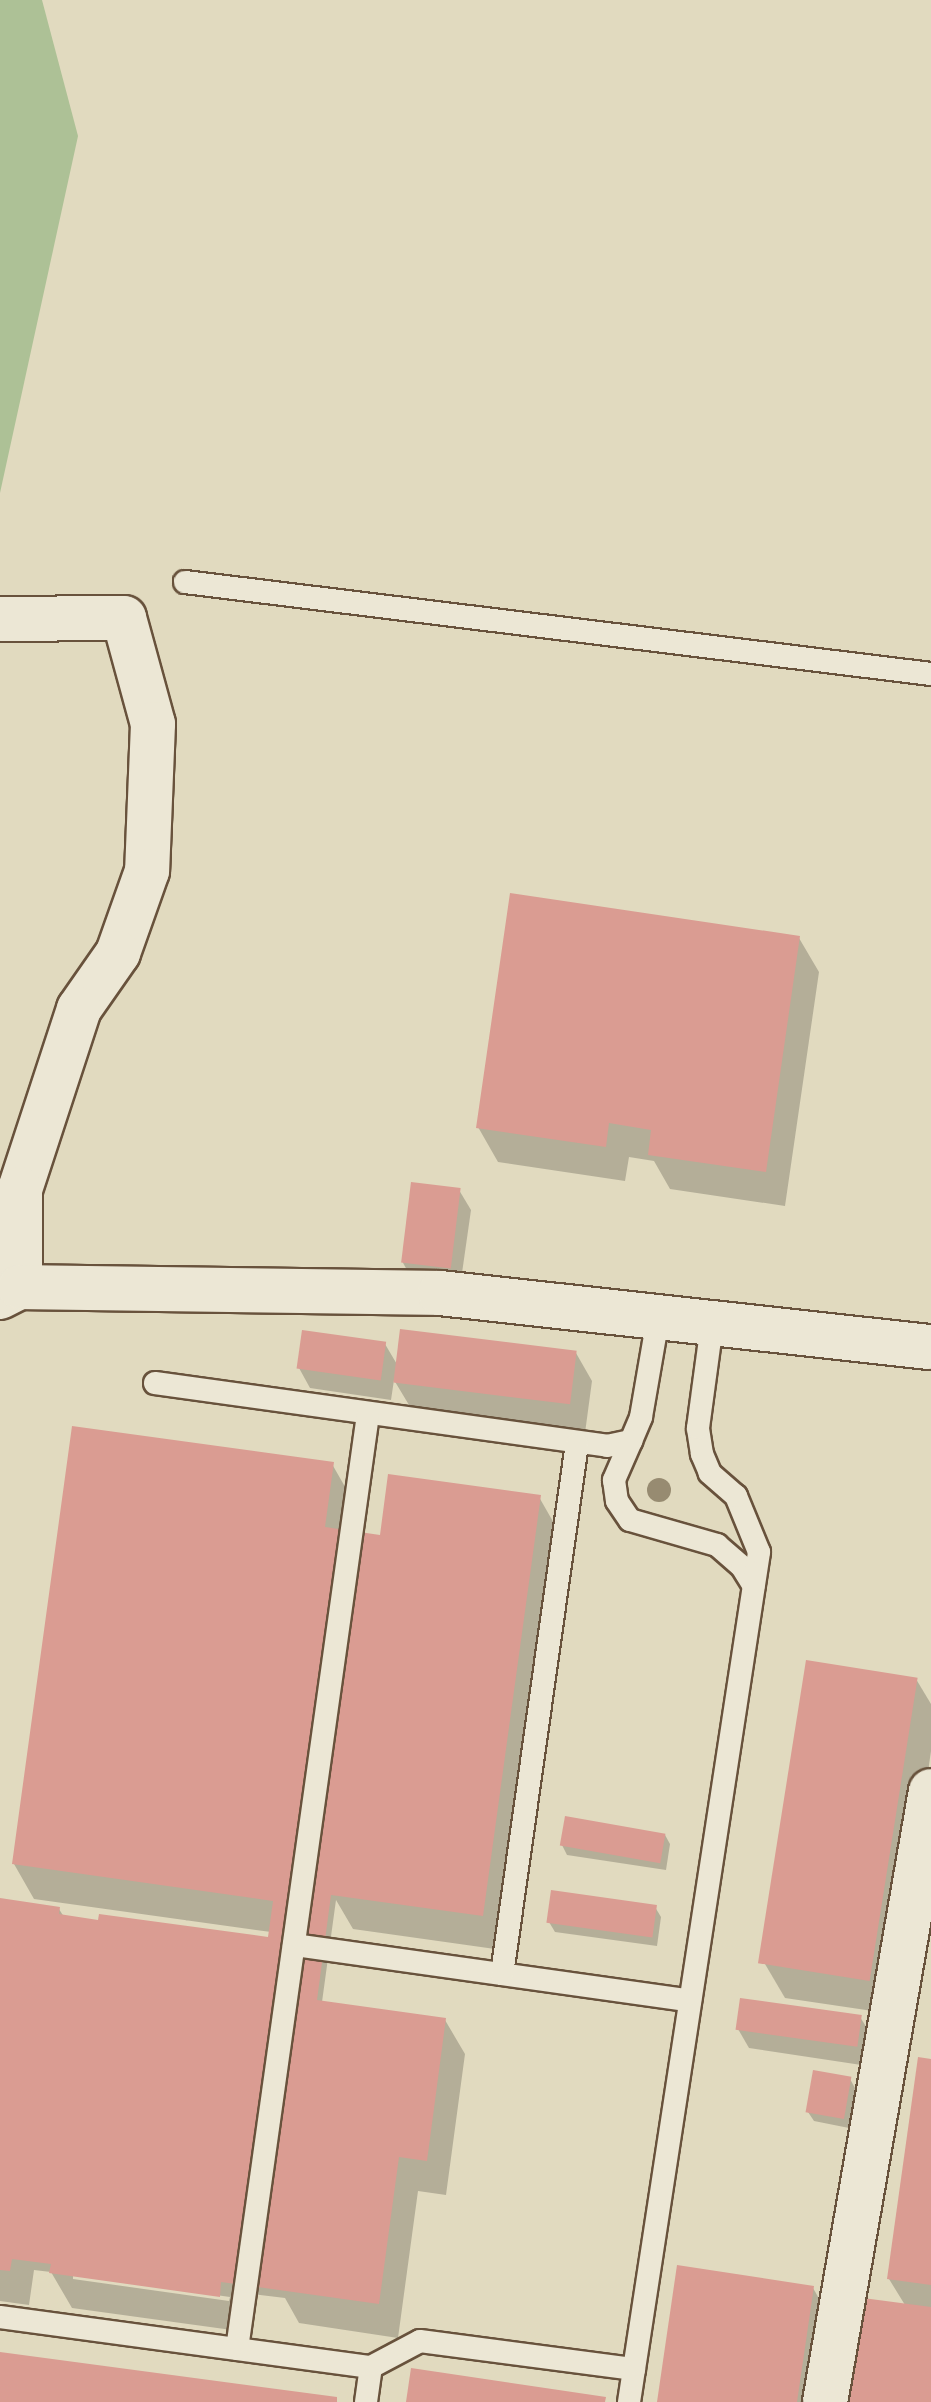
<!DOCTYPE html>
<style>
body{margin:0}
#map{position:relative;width:931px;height:2402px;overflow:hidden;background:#e1dabf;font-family:"Old Standard TT",serif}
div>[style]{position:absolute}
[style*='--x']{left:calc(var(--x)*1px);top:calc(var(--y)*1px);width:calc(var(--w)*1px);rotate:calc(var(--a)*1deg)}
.green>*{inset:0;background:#adc196}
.shadow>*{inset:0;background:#0003}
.building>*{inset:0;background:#da9c92;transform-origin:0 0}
.roads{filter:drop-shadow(2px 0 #68523c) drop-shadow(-2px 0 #68523c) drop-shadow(0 2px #68523c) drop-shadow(0 -2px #68523c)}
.service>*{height:22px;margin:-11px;padding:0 11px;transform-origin:11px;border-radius:11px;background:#ece7d5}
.minor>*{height:44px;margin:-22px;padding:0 22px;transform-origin:22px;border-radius:22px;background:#ece7d5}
.trees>*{width:24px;height:24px;margin:-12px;border-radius:50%;background:#978b71}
span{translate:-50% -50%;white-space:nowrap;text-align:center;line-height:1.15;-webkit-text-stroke:7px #ece7d5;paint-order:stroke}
</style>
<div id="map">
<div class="green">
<div style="clip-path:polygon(0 0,42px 0,78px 136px,0 493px)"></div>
</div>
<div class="shadow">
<div style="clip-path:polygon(799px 938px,819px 972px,785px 1206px,670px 1189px,654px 1161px,629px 1157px,625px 1181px,498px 1162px,478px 1127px)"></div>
<div style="clip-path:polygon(459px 1190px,471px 1210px,460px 1287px,413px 1281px,402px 1261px)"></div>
<div style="clip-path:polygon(385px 1344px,398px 1366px,576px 1353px,592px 1381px,585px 1433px,412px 1410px,394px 1380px,391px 1400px,310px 1388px,299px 1368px)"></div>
<div style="clip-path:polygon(evenodd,332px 1464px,352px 1499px,348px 1532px,382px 1537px,539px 1497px,559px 1532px,502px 1950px,353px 1929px,336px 1900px,322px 2002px,445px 2020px,465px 2054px,446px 2195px,418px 2191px,398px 2338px,299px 2323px,285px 2298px,244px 2293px,239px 2331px,72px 2308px,51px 2272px,34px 2270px,29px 2305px,0 2301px,0 1900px,59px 1909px,64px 1917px,267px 1939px,271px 1932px,34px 1899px,14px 1864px,332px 1464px,73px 2275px,230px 2297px,229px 2301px,73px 2279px,73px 2275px)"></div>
<div style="clip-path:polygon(916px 1679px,931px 1704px,931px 1751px,893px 2014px,785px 1998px,765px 1964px)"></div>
<div style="clip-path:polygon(665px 1835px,670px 1844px,666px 1870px,567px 1855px,562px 1845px)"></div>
<div style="clip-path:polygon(655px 1907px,661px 1917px,657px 1946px,555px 1932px,549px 1922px)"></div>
<div style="clip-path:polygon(860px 2017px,872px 2036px,868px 2066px,749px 2048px,738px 2029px)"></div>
<div style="clip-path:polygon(931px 2061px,931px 2402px,851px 2402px,905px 2305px,889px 2279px)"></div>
<div style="clip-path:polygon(850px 2079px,855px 2088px,849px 2128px,814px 2121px,808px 2112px)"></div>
<div style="clip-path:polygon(813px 2288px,833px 2323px,821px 2402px,659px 2402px)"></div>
</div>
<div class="building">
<div style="clip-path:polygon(510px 893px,800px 936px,766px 1172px,648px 1155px,651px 1130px,609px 1123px,606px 1147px,476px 1128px)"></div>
<div style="left:411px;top:1182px;width:50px;height:81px;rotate:7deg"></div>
<div style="left:400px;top:1329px;width:178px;height:54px;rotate:7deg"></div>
<div style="left:302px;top:1330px;width:85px;height:39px;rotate:8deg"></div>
<div style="clip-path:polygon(72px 1426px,334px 1462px,325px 1527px,380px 1535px,388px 1474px,541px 1495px,483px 1916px,331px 1895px,317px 2000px,446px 2018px,427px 2161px,399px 2157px,379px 2304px,221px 2282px,220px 2297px,49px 2273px,51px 2264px,12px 2259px,10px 2271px,0 2270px,0 1898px,60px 1907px,59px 1914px,98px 1920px,99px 1914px,268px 1937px,273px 1901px,12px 1864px)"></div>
<div style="left:806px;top:1660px;width:113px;height:307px;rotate:9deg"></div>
<div style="left:565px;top:1816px;width:102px;height:30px;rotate:10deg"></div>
<div style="left:551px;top:1890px;width:107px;height:33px;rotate:8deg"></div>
<div style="left:740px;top:1998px;width:123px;height:32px;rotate:8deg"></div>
<div style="clip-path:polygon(918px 2057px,931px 2059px,931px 2285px,887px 2279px)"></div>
<div style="left:813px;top:2070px;width:39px;height:43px;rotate:10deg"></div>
<div style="clip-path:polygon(677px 2265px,814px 2286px,797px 2402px,657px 2402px)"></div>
<div style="clip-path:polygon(863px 2298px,931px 2307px,931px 2402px,849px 2402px)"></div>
<div style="clip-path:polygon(0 2352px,337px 2397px,337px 2402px,0 2402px)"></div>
<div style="clip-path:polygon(411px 2368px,606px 2397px,605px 2402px,406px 2402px)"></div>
</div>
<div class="roads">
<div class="service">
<div style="--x:185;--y:582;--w:752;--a:7.03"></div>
<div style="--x:155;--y:1383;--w:456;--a:7.9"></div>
<div style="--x:607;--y:1446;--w:25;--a:-12"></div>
<div style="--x:631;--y:1441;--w:26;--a:-67"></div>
<div style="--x:641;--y:1417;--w:99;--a:-80.2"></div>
<div style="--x:631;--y:1441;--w:43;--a:113.6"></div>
<div style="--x:614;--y:1480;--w:21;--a:82"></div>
<div style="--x:617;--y:1501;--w:23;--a:56"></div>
<div style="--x:630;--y:1520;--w:91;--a:16"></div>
<div style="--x:717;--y:1545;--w:33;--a:41"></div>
<div style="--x:742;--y:1567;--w:22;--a:58"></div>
<div style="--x:294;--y:1945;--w:400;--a:8"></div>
<div style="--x:502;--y:1974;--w:535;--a:-81.95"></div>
<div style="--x:0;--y:2317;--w:374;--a:7.7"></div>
<div style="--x:371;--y:2367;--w:55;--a:-28"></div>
<div style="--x:420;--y:2341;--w:216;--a:7.5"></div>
<div style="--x:237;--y:2349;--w:943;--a:-82.02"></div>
<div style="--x:366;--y:2402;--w:35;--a:-82"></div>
<div style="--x:629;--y:2402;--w:860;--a:-81.3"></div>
<div style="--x:759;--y:1552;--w:61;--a:-112.3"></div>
<div style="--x:736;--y:1496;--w:35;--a:-139"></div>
<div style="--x:710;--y:1473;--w:21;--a:-113"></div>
<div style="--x:702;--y:1454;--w:26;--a:-99"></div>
<div style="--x:698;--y:1428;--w:105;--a:-82.3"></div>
</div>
<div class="minor">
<div style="--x:0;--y:619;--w:124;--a:-0.5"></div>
<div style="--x:124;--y:618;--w:110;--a:74.7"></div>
<div style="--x:153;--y:724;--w:147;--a:92.3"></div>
<div style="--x:147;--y:871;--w:87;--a:109.5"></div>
<div style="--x:118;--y:953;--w:68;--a:124.9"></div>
<div style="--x:79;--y:1009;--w:189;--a:108.1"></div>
<div style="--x:20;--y:1189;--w:98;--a:90"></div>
<div style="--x:0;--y:1297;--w:22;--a:-27"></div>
<div style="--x:20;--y:1287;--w:420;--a:0.8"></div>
<div style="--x:440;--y:1293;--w:494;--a:6.3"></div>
<div style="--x:825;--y:2402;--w:620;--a:-80.16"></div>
</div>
</div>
<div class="trees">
<div style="left:659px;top:1490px"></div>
</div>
</div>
